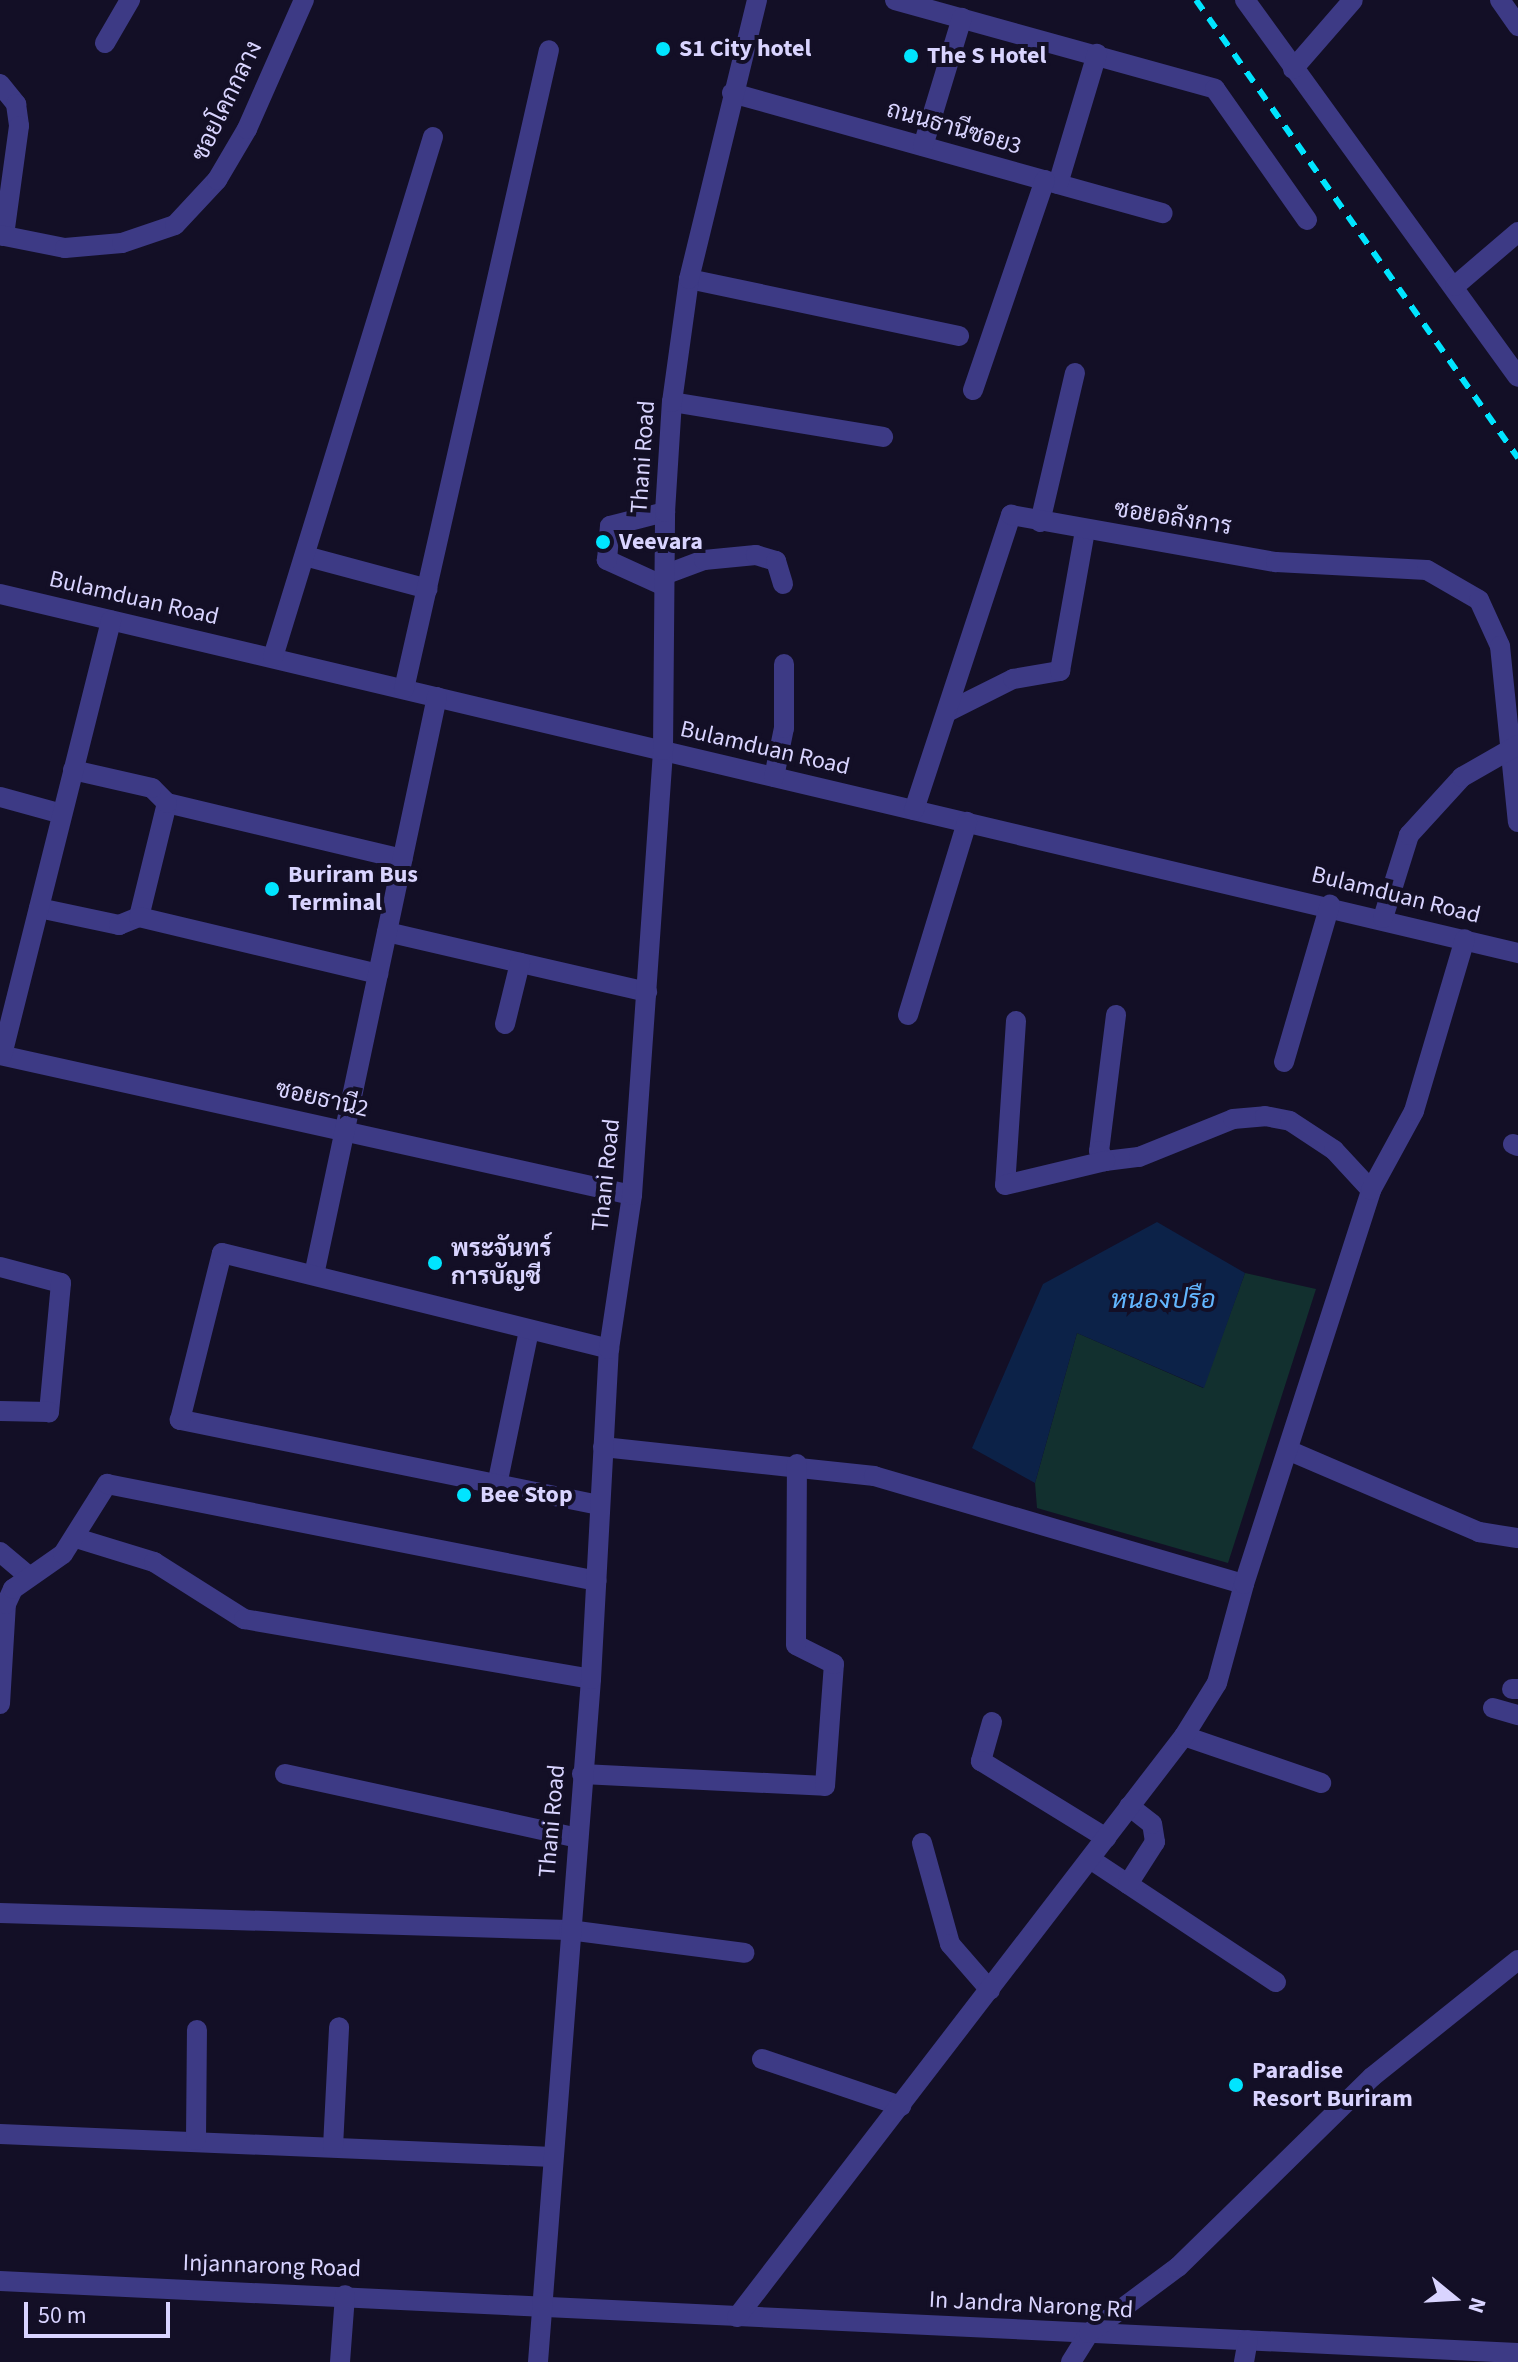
<!DOCTYPE html>
<meta charset="utf-8">
<style>
body{margin:0}
#map{position:relative;width:1518px;height:2362px;overflow:hidden;background:#130f26;font-family:"Source Sans 3",Sarabun,sans-serif}
div>[style]{position:absolute}
[style*='--x']{left:calc(var(--x)*1px);top:calc(var(--y)*1px);width:calc(var(--w)*1px);rotate:calc(var(--a)*1deg)}
.green>*{inset:0;background:#12302f}
.water>*{inset:0;background:#0c2248}
.minor>*{height:20px;margin:-10px;padding:0 10px;transform-origin:10px;border-radius:10px;background:#3d3a85}
.rail>*{height:6px;margin-top:-3px;transform-origin:0;background:repeating-linear-gradient(90deg,#00e5ff 0 12px,transparent 0 22px)}
.dots>*{width:22px;height:22px;translate:-50% -50%;box-sizing:border-box;border:4px solid #130f26;border-radius:50%}
span{translate:-50% -50%;white-space:nowrap;text-align:center;line-height:1.15;-webkit-text-stroke:8px #130f26;paint-order:stroke}
.poi-label{font-size:24px;color:#d9d4ff;font-weight:700}
.left{translate:0 -50%;text-align:left}
.street-label{font-size:24px;color:#d9d4ff}
.water-label{font-size:26px;color:#62b6ff;font-style:italic}
.north{position:absolute;left:1414px;top:2258px;width:80px;height:80px;-webkit-text-stroke:6px #130f26;paint-order:stroke;rotate:108deg;font-size:22px;font-weight:700;line-height:32px;text-align:center;color:#d9d4ff}
.north::after{content:'';display:block;margin:auto;width:28px;height:36px;background:#d9d4ff;clip-path:polygon(50% 0,100% 100%,50% 72%,0 100%)}
.scale{position:absolute;left:24px;top:2302px;width:146px;height:36px;box-sizing:border-box;border:4px solid #d9d4ff;border-top:0;padding-left:10px;font-size:24px;line-height:28px;white-space:nowrap;color:#d9d4ff;-webkit-text-stroke:6px #130f26;paint-order:stroke}
</style>
<div id="map">
<div class="green">
<div style="clip-path:polygon(1245px 1273px,1316px 1289px,1228px 1563px,1037px 1508px,1035px 1483px,1077px 1333px,1203px 1388px)"></div>
</div>
<div class="water">
<div style="clip-path:polygon(1157px 1222px,1245px 1273px,1204px 1388px,1077px 1333px,1035px 1483px,972px 1448px,1043px 1284px)"></div>
</div>
<div class="minor">
<div style="--x:895;--y:0;--w:332;--a:15.5"></div>
<div style="--x:1215;--y:89;--w:160;--a:54.9"></div>
<div style="--x:1245;--y:0;--w:465;--a:54.1"></div>
<div style="--x:1500;--y:0;--w:32;--a:55"></div>
<div style="--x:105;--y:43;--w:50;--a:-59.8"></div>
<div style="--x:1293;--y:69;--w:91;--a:-49"></div>
<div style="--x:0;--y:84;--w:26;--a:51"></div>
<div style="--x:16;--y:104;--w:22;--a:82"></div>
<div style="--x:19;--y:126;--w:111;--a:97.8"></div>
<div style="--x:732;--y:93;--w:447;--a:15.6"></div>
<div style="--x:923;--y:146;--w:134;--a:-73.1"></div>
<div style="--x:1058;--y:184;--w:136;--a:-73.3"></div>
<div style="--x:0;--y:235;--w:66;--a:11.3"></div>
<div style="--x:65;--y:248;--w:57;--a:-5"></div>
<div style="--x:122;--y:243;--w:56;--a:-18.8"></div>
<div style="--x:175;--y:225;--w:62;--a:-47"></div>
<div style="--x:217;--y:180;--w:59;--a:-59.5"></div>
<div style="--x:247;--y:129;--w:141;--a:-66.2"></div>
<div style="--x:689;--y:279;--w:276;--a:11.9"></div>
<div style="--x:1455;--y:286;--w:83;--a:-40.6"></div>
<div style="--x:973;--y:390;--w:222;--a:-71.1"></div>
<div style="--x:672;--y:402;--w:214;--a:9.4"></div>
<div style="--x:1040;--y:522;--w:153;--a:-76.8"></div>
<div style="--x:305;--y:556;--w:127;--a:15"></div>
<div style="--x:664;--y:575;--w:43;--a:-20.6"></div>
<div style="--x:704;--y:560;--w:52;--a:-5.5"></div>
<div style="--x:756;--y:555;--w:21;--a:17"></div>
<div style="--x:776;--y:561;--w:24;--a:73"></div>
<div style="--x:664;--y:586;--w:63;--a:-155.5"></div>
<div style="--x:607;--y:560;--w:34;--a:-85"></div>
<div style="--x:610;--y:526;--w:57;--a:-14.3"></div>
<div style="--x:0;--y:594;--w:1560;--a:13.31"></div>
<div style="--x:273;--y:657;--w:544;--a:-72.9"></div>
<div style="--x:404;--y:689;--w:655;--a:-77.22"></div>
<div style="--x:947;--y:712;--w:74;--a:-26.6"></div>
<div style="--x:1013;--y:679;--w:48;--a:-9.7"></div>
<div style="--x:1060;--y:671;--w:143;--a:-79.9"></div>
<div style="--x:774;--y:777;--w:50;--a:-78.5"></div>
<div style="--x:784;--y:728;--w:64;--a:-90"></div>
<div style="--x:0;--y:797;--w:64;--a:15.3"></div>
<div style="--x:167;--y:803;--w:242;--a:13.4"></div>
<div style="--x:914;--y:810;--w:311;--a:-71.8"></div>
<div style="--x:1011;--y:515;--w:269;--a:10.1"></div>
<div style="--x:1276;--y:562;--w:151;--a:3"></div>
<div style="--x:1427;--y:570;--w:60;--a:30"></div>
<div style="--x:1479;--y:600;--w:51;--a:65.5"></div>
<div style="--x:1500;--y:646;--w:177;--a:84.2"></div>
<div style="--x:39;--y:908;--w:82;--a:12"></div>
<div style="--x:119;--y:925;--w:22;--a:-22"></div>
<div style="--x:139;--y:917;--w:117;--a:-76.2"></div>
<div style="--x:167;--y:803;--w:21;--a:-135"></div>
<div style="--x:152;--y:788;--w:81;--a:-167.2"></div>
<div style="--x:139;--y:917;--w:246;--a:13.4"></div>
<div style="--x:1383;--y:918;--w:87;--a:-72.6"></div>
<div style="--x:1409;--y:835;--w:79;--a:-47.6"></div>
<div style="--x:1462;--y:777;--w:64;--a:-29.7"></div>
<div style="--x:387;--y:932;--w:267;--a:13"></div>
<div style="--x:908;--y:1015;--w:202;--a:-73"></div>
<div style="--x:1116;--y:1015;--w:137;--a:97.1"></div>
<div style="--x:1099;--y:1151;--w:12;--a:59"></div>
<div style="--x:1105;--y:1161;--w:34;--a:-7"></div>
<div style="--x:1139;--y:1157;--w:101;--a:-22"></div>
<div style="--x:1233;--y:1119;--w:32;--a:-5"></div>
<div style="--x:1265;--y:1116;--w:25;--a:11"></div>
<div style="--x:1290;--y:1121;--w:53;--a:33.4"></div>
<div style="--x:1334;--y:1150;--w:54;--a:47.2"></div>
<div style="--x:1016;--y:1021;--w:164;--a:93.8"></div>
<div style="--x:1005;--y:1185;--w:103;--a:-13.5"></div>
<div style="--x:505;--y:1024;--w:63;--a:-76.2"></div>
<div style="--x:0;--y:1055;--w:647;--a:12.49"></div>
<div style="--x:2;--y:1055;--w:448;--a:-75.9"></div>
<div style="--x:1284;--y:1062;--w:164;--a:-73.7"></div>
<div style="--x:1513;--y:1144;--w:5;--a:22"></div>
<div style="--x:0;--y:1267;--w:63;--a:14.7"></div>
<div style="--x:61;--y:1283;--w:130;--a:95.3"></div>
<div style="--x:49;--y:1412;--w:49;--a:-178.8"></div>
<div style="--x:314;--y:1275;--w:591;--a:-77.99"></div>
<div style="--x:603;--y:1447;--w:273;--a:6.1"></div>
<div style="--x:874;--y:1476;--w:385;--a:16.3"></div>
<div style="--x:1290;--y:1451;--w:206;--a:23.2"></div>
<div style="--x:1479;--y:1532;--w:39;--a:9"></div>
<div style="--x:497;--y:1485;--w:157;--a:-78.3"></div>
<div style="--x:599;--y:1505;--w:428;--a:-168.5"></div>
<div style="--x:180;--y:1420;--w:172;--a:-75.9"></div>
<div style="--x:222;--y:1253;--w:399;--a:13.9"></div>
<div style="--x:76;--y:1538;--w:82;--a:17.1"></div>
<div style="--x:154;--y:1562;--w:107;--a:32.3"></div>
<div style="--x:244;--y:1619;--w:352;--a:9.8"></div>
<div style="--x:0;--y:1552;--w:35;--a:40"></div>
<div style="--x:1512;--y:1689;--w:6;--a:0"></div>
<div style="--x:0;--y:1704;--w:100;--a:-86.6"></div>
<div style="--x:6;--y:1604;--w:17;--a:-65"></div>
<div style="--x:13;--y:1589;--w:61;--a:-35"></div>
<div style="--x:63;--y:1554;--w:83;--a:-57.8"></div>
<div style="--x:107;--y:1484;--w:499;--a:11.2"></div>
<div style="--x:1493;--y:1708;--w:26;--a:16"></div>
<div style="--x:992;--y:1722;--w:41;--a:105.8"></div>
<div style="--x:981;--y:1761;--w:147;--a:31.6"></div>
<div style="--x:1184;--y:1736;--w:145;--a:18.9"></div>
<div style="--x:285;--y:1774;--w:300;--a:12.3"></div>
<div style="--x:582;--y:1774;--w:243;--a:2.8"></div>
<div style="--x:825;--y:1786;--w:122;--a:-85.8"></div>
<div style="--x:834;--y:1664;--w:42;--a:-153.4"></div>
<div style="--x:796;--y:1645;--w:181;--a:-89.7"></div>
<div style="--x:922;--y:1843;--w:105;--a:74.5"></div>
<div style="--x:950;--y:1944;--w:61;--a:49"></div>
<div style="--x:1090;--y:1859;--w:223;--a:33.5"></div>
<div style="--x:1128;--y:1884;--w:50;--a:-57.3"></div>
<div style="--x:1155;--y:1842;--w:18;--a:-99"></div>
<div style="--x:1152;--y:1824;--w:29;--a:-142"></div>
<div style="--x:0;--y:1913;--w:569;--a:1.71"></div>
<div style="--x:569;--y:1930;--w:177;--a:7.4"></div>
<div style="--x:762;--y:2059;--w:147;--a:18.7"></div>
<div style="--x:0;--y:2134;--w:553;--a:2.38"></div>
<div style="--x:196;--y:2140;--w:110;--a:-89.5"></div>
<div style="--x:333;--y:2147;--w:120;--a:-87.1"></div>
<div style="--x:0;--y:2281;--w:1520;--a:2.72"></div>
<div style="--x:737;--y:2317;--w:733;--a:-52.43"></div>
<div style="--x:1184;--y:1736;--w:62;--a:-58.1"></div>
<div style="--x:1217;--y:1683;--w:103;--a:-74.7"></div>
<div style="--x:1244;--y:1584;--w:414;--a:-72.1"></div>
<div style="--x:1371;--y:1190;--w:90;--a:-61.4"></div>
<div style="--x:1414;--y:1111;--w:179;--a:-73.5"></div>
<div style="--x:340;--y:2362;--w:67;--a:-85.7"></div>
<div style="--x:538;--y:2362;--w:685;--a:-85.56"></div>
<div style="--x:591;--y:1679;--w:330;--a:-86.9"></div>
<div style="--x:609;--y:1349;--w:156;--a:-81.5"></div>
<div style="--x:632;--y:1195;--w:446;--a:-86"></div>
<div style="--x:663;--y:750;--w:238;--a:-89.5"></div>
<div style="--x:665;--y:512;--w:110;--a:-86.4"></div>
<div style="--x:672;--y:402;--w:124;--a:-82.1"></div>
<div style="--x:689;--y:279;--w:287;--a:-76.3"></div>
<div style="--x:1071;--y:2362;--w:34;--a:-58"></div>
<div style="--x:1089;--y:2333;--w:111;--a:-36.6"></div>
<div style="--x:1178;--y:2267;--w:272;--a:-44.4"></div>
<div style="--x:1372;--y:2077;--w:187;--a:-38.7"></div>
<div style="--x:1244;--y:2362;--w:22;--a:-80"></div>
</div>
<div class="rail">
<div style="--x:1196;--y:0;--w:560;--a:54.89"></div>
</div>
<div class="dots">
<div style="left:663px;top:49px;background:#00e5ff"></div>
<div style="left:911px;top:56px;background:#00e5ff"></div>
<div style="left:603px;top:542px;background:#00e5ff"></div>
<div style="left:272px;top:889px;background:#00e5ff"></div>
<div style="left:435px;top:1263px;background:#00e5ff"></div>
<div style="left:464px;top:1495px;background:#00e5ff"></div>
<div style="left:1236px;top:2085px;background:#00e5ff"></div>
</div>
<div class="poi-label">
<span class="left" style="left:679px;top:49px">S1 City hotel</span>
<span class="left" style="left:927px;top:56px">The S Hotel</span>
<span class="left" style="left:619px;top:542px">Veevara</span>
<span class="left" style="left:288px;top:889px">Buriram Bus<br>Terminal</span>
<span class="left" style="left:451px;top:1263px">พระจันทร์<br>การบัญชี</span>
<span class="left" style="left:480px;top:1495px">Bee Stop</span>
<span class="left" style="left:1252px;top:2085px">Paradise<br>Resort Buriram</span>
</div>
<div class="street-label">
<span style="left:227px;top:101px;rotate:-64deg">ซอยโคกกลาง</span>
<span style="left:954px;top:128px;rotate:16deg">ถนนธานีซอย3</span>
<span style="left:643px;top:457px;rotate:-86deg">Thani Road</span>
<span style="left:1173px;top:518px;rotate:9deg">ซอยอลังการ</span>
<span style="left:134px;top:598px;rotate:13deg">Bulamduan Road</span>
<span style="left:765px;top:748px;rotate:13deg">Bulamduan Road</span>
<span style="left:1396px;top:895px;rotate:14deg">Bulamduan Road</span>
<span style="left:322px;top:1099px;rotate:13deg">ซอยธานี2</span>
<span style="left:606px;top:1175px;rotate:-84deg">Thani Road</span>
<span style="left:552px;top:1821px;rotate:-85deg">Thani Road</span>
<span style="left:272px;top:2266px;rotate:2deg">Injannarong Road</span>
<span style="left:1031px;top:2305px;rotate:3deg">In Jandra Narong Rd</span>
</div>
<div class="water-label">
<span style="left:1163px;top:1300px">หนองปรือ</span>
</div>
<div class="north">N</div>
<div class="scale">50 m</div>
</div>
